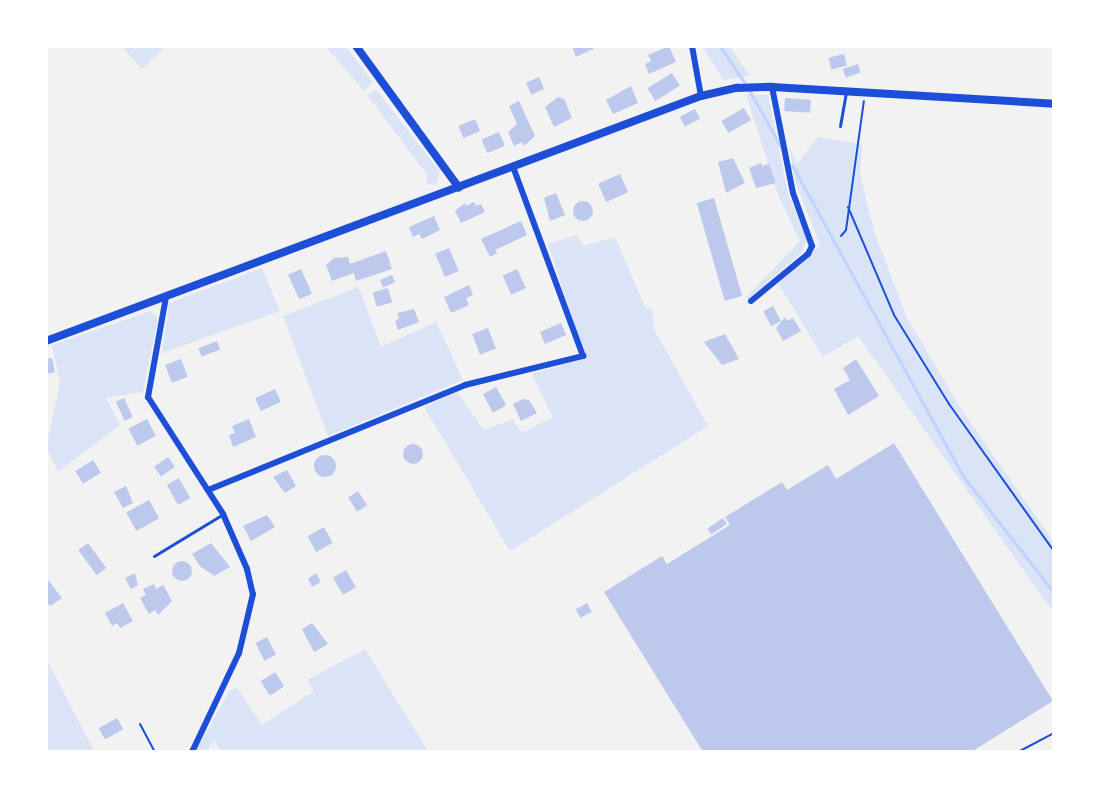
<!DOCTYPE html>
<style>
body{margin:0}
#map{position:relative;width:1100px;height:798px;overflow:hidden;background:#f2f2f2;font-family:"Open Sans",sans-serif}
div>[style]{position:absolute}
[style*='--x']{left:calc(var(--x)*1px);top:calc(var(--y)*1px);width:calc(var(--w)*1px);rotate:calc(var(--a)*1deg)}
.green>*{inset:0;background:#dbe4f7}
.stream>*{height:3px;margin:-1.5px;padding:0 1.5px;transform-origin:1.5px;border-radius:1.5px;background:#bfd3fe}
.building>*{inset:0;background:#bdc9ec;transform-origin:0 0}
.round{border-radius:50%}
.path>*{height:2px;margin:-1px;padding:0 1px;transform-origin:1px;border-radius:1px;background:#1d4ed8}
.service>*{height:3px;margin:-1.5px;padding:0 1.5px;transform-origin:1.5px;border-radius:1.5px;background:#1d4ed8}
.minor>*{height:6px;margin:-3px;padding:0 3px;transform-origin:3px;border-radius:3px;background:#1d4ed8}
.tertiary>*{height:8px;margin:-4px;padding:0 4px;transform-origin:4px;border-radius:4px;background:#1d4ed8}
span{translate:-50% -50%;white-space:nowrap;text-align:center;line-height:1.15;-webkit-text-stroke:5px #fff;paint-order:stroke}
.frame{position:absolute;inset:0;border:48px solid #fff;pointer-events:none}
</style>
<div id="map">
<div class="green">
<div style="clip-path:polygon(122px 47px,165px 47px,142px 69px)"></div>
<div style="clip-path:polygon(326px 47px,346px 47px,373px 82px,364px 91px)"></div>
<div style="clip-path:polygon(703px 47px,730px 47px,750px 76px,723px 80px)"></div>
<div style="clip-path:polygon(376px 89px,440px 172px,436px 185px,426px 184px,428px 176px,367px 95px)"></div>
<div style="clip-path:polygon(746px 95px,768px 95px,788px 194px,807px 240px,800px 254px,748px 299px,746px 297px,800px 241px,779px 197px)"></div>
<div style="clip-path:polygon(818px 137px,862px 144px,860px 174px,874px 231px,907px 318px,960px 407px,1053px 541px,1053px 612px,858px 336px,823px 357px,778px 283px,820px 245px,795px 181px,789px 146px,797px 164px)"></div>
<div style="clip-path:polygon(577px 235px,583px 246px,615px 237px,646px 309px,652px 308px,654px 329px,708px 426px,510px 551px,424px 407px,457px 392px,484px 430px,513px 419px,522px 433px,553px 417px,532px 374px,585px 358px,548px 244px)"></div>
<div style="clip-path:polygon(262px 268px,280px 311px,162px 353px,169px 303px)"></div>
<div style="clip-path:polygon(359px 287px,381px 347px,436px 322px,463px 380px,328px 436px,283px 316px)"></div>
<div style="clip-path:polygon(151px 311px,158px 319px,143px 392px,106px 398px,120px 425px,58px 472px,46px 447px,60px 383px,52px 345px)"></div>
<div style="clip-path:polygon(365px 649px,428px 751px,221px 751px,214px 740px,207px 751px,196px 751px,230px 690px,237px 688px,262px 725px,314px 691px,307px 680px)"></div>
<div style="clip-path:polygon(47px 660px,94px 751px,47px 751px)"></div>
</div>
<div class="stream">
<div style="--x:720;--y:46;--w:47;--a:56.3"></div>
<div style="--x:749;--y:90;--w:65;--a:60.7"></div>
<div style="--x:792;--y:165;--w:355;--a:61.2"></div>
<div style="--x:963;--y:476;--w:148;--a:52.1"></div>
</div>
<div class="building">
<div style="clip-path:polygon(572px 46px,599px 46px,576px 57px)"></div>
<div style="clip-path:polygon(669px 46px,676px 62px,649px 74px,645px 64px,651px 61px,648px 55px)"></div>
<div style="left:844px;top:54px;width:12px;height:16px;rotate:76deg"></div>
<div style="left:858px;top:64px;width:9px;height:16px;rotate:72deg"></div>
<div style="left:672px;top:73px;width:15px;height:29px;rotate:58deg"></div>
<div style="left:539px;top:77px;width:13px;height:14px;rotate:67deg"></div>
<div style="clip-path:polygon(631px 86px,638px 103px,613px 114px,606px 100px)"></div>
<div style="clip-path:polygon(558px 97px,564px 99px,572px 118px,554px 127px,545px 107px)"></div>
<div style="left:785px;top:98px;width:26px;height:13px;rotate:4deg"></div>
<div style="clip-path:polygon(519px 101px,535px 136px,524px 146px,522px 142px,514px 146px,508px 132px,517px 124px,509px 106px)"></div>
<div style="left:744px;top:108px;width:14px;height:26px;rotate:60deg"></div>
<div style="left:695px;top:109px;width:11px;height:17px;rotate:63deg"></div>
<div style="left:475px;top:119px;width:13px;height:18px;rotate:67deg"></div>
<div style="left:499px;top:132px;width:15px;height:19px;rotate:67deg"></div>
<div style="clip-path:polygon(733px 158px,745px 183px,726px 193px,718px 162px)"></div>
<div style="clip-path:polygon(761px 163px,762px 166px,769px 164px,776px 183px,756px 188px,749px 168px)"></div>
<div style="left:620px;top:174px;width:20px;height:24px;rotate:66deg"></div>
<div style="clip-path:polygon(556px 193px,565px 215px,550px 221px,544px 198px)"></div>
<div style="left:714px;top:198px;width:102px;height:18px;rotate:74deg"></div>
<div class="round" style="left:573px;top:201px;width:20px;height:20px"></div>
<div style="clip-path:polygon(474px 202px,476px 206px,481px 204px,485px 212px,461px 223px,455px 211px,465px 203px,466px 206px)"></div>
<div style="clip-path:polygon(434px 216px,440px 230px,422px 239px,419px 234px,413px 237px,409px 227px)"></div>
<div style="clip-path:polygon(521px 221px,527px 235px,495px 250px,497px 253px,490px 257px,481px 239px)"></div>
<div style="left:449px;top:248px;width:25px;height:15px;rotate:67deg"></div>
<div style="clip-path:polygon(386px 251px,392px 269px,356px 281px,354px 273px,332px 281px,326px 265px,334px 258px,348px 257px,350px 264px)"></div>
<div style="left:301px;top:269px;width:27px;height:14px;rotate:66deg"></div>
<div style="left:517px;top:269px;width:21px;height:16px;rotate:65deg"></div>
<div style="left:392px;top:275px;width:8px;height:13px;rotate:67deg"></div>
<div style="clip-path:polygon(469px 285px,473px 295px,466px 298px,469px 305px,451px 313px,444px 297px)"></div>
<div style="left:388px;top:288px;width:15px;height:16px;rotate:74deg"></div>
<div style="left:773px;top:306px;width:17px;height:11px;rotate:62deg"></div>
<div style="clip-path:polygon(414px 309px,419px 322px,398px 330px,395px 321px,399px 319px,397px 313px)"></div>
<div style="clip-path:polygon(785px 317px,787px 321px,793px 318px,801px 331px,783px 341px,776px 328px)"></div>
<div style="left:561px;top:323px;width:13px;height:23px;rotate:67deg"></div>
<div style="left:488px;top:328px;width:22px;height:17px;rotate:69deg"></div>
<div style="clip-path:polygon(725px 334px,739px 359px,722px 365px,704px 342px)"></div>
<div style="left:217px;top:341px;width:9px;height:20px;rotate:69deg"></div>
<div style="clip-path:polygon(52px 358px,55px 372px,46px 374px,46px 359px)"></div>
<div style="left:181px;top:359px;width:19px;height:17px;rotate:69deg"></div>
<div style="clip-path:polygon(856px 359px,879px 396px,848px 415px,834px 389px,850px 380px,843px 368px)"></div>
<div style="left:496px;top:387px;width:21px;height:15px;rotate:61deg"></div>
<div style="left:275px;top:389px;width:14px;height:22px;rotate:65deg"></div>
<div style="left:124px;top:398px;width:21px;height:9px;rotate:65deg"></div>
<div style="clip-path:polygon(523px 399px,529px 400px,537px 413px,521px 421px,513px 404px)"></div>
<div style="left:147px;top:419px;width:19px;height:21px;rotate:62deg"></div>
<div style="clip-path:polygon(249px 419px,256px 437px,233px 447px,229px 435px,235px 433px,232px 426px)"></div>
<div style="clip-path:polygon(894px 443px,1053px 701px,971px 752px,703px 752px,604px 592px,662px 556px,667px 564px,730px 525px,725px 517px,782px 482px,787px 490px,828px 465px,836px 479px)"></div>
<div class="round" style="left:403px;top:444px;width:20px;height:20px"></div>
<div class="round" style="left:314px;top:455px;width:22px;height:22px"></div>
<div style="left:168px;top:457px;width:12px;height:17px;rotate:55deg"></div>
<div style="left:93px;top:460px;width:15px;height:21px;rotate:58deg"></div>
<div style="clip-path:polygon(287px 470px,296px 486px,285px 493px,273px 477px)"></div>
<div style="left:179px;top:478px;width:23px;height:14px;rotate:61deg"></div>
<div style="clip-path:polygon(126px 486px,133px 503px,123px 508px,114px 492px)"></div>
<div style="left:358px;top:491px;width:17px;height:12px;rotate:57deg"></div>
<div style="left:149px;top:500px;width:21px;height:26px;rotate:61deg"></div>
<div style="clip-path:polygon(267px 515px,275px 527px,251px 541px,243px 526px)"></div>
<div style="left:723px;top:518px;width:7px;height:19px;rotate:56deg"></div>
<div style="left:324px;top:527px;width:18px;height:19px;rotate:61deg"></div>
<div style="left:88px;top:543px;width:31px;height:12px;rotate:54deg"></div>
<div style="clip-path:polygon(211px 543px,230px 567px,214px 576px,200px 566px,192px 554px)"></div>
<div class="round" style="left:172px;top:561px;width:20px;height:20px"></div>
<div style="left:346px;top:570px;width:20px;height:15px;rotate:60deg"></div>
<div style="clip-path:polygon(135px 573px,138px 585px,131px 589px,125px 578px)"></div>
<div style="clip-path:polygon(316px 573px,321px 582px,312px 587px,308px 579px)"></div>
<div style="clip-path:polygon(48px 580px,62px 598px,50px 606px,46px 600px)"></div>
<div style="clip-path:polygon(154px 584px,156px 589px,163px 585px,172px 601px,158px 615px,155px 610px,149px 614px,140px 598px,146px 595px,143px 589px)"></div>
<div style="clip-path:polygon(123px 603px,133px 621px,120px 628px,117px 623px,112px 626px,105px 613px)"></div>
<div style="left:587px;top:603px;width:10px;height:13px;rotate:61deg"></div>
<div style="clip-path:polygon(312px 623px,328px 644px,314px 652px,302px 629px)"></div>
<div style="left:267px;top:637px;width:20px;height:13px;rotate:63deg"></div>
<div style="left:275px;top:672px;width:17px;height:17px;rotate:57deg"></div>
<div style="left:117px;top:718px;width:13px;height:21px;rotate:61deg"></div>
</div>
<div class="path">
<div style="--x:848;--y:207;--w:117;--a:66.9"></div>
<div style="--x:894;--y:315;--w:105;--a:58.3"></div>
<div style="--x:949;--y:404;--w:181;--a:54.5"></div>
<div style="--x:841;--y:236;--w:8;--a:-50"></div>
<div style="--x:846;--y:230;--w:130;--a:-82.1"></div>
<div style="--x:140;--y:724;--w:32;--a:62"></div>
<div style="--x:1018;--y:752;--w:41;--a:-27.8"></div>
</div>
<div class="service">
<div style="--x:840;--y:126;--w:34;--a:-80"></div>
<div style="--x:154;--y:556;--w:81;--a:-31.3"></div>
</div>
<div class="minor">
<div style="--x:692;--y:46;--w:51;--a:79.8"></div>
<div style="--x:166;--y:297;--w:102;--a:100.2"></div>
<div style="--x:148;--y:397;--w:139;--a:57.3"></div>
<div style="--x:223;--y:514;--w:60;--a:66.4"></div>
<div style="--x:247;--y:569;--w:26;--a:77"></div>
<div style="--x:253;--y:594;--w:61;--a:103.3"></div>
<div style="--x:239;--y:653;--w:110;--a:115.4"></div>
<div style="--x:751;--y:301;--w:74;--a:-39.5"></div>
<div style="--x:808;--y:254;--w:9;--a:-63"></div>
<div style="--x:812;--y:246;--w:56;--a:-109.7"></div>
<div style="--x:793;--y:193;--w:108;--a:-101.2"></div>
<div style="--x:208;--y:490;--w:278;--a:-22.2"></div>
<div style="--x:465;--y:385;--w:122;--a:-13.8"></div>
<div style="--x:583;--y:356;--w:202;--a:-110.3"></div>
</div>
<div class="tertiary">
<div style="--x:356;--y:46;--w:175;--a:54"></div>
<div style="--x:46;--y:341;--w:699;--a:-20.51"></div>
<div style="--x:701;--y:96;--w:37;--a:-13"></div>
<div style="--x:737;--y:88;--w:35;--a:-2"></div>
<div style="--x:772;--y:87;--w:283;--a:3.4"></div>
</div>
<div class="frame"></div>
</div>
